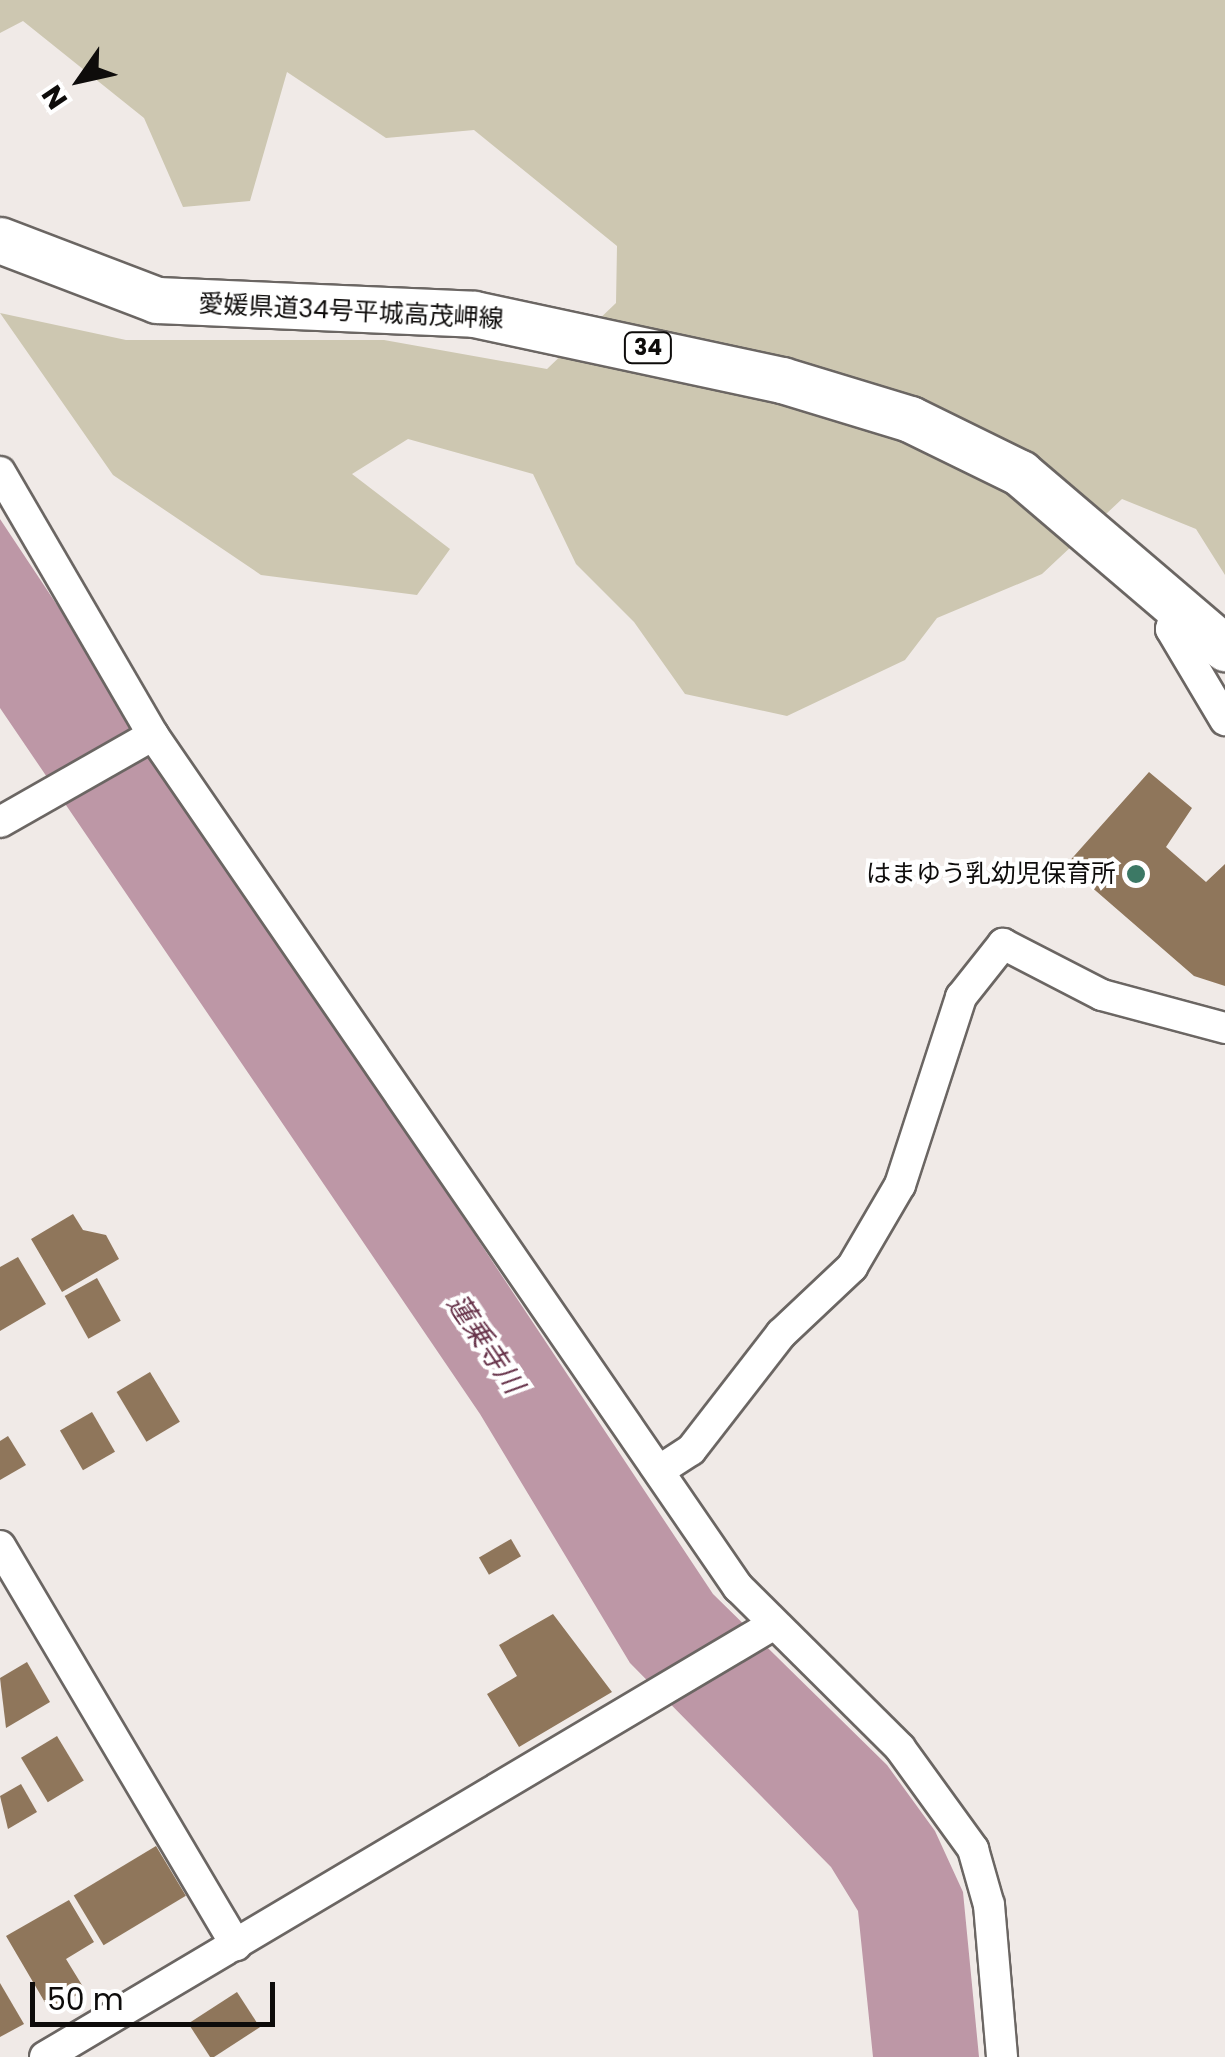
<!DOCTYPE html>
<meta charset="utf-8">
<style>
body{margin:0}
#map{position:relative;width:1225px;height:2057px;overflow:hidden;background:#f0eae7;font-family:Poppins,"Noto Sans JP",sans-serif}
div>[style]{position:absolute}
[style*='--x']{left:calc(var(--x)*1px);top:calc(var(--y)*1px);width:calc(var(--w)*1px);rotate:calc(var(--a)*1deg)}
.green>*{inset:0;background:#cdc7b1}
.water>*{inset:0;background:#bd97a6}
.building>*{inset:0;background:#8f765b;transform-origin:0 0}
.roads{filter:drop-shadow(2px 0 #6b6663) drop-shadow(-2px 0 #6b6663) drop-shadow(0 2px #6b6663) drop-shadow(0 -2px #6b6663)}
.street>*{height:30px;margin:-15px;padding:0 15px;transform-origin:15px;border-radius:15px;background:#fff}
.primary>*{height:45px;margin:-22.5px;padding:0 22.5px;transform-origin:22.5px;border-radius:22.5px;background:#fff}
.dots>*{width:28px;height:28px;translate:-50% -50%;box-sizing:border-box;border:5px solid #fff;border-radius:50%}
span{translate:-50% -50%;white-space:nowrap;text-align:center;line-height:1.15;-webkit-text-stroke:8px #fff;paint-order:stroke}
.shield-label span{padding:2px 8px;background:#fff;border:2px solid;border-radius:8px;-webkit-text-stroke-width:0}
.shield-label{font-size:22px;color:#0e0c0b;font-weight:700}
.street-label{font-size:25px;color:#0e0c0b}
.poi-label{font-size:25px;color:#0e0c0b}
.right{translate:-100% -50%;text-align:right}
.water-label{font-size:28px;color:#67334a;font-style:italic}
.north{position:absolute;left:30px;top:30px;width:100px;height:100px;-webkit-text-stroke:8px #fff;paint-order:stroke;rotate:236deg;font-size:28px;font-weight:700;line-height:40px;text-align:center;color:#0e0c0b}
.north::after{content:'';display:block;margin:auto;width:35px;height:45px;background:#0e0c0b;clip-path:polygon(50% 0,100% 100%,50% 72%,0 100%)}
.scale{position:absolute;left:30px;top:1982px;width:245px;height:45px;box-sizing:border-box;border:5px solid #0e0c0b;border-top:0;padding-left:12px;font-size:30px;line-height:35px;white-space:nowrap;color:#0e0c0b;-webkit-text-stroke:8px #fff;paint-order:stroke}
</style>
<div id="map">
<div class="green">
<div style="clip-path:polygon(0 0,1225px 0,1225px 575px,1196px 529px,1122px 499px,1042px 574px,937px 618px,905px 660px,787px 716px,685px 694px,634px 622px,576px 564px,533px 474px,408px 439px,352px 474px,450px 549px,417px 595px,261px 575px,113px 475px,0 313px,126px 340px,384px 340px,547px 369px,616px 303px,617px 246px,474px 130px,386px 138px,287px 72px,250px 201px,183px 207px,144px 118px,23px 21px,0 33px)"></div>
</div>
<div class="water">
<div style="clip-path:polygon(0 519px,713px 1594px,887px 1765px,935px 1831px,963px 1892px,979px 2057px,873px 2057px,858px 1911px,831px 1867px,630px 1663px,480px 1414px,0 708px)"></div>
</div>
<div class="building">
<div style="clip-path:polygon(1149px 772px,1192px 808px,1166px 847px,1206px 882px,1225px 864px,1225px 986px,1194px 976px,1066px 865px)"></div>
<div style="clip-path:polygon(73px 1214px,83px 1230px,106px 1235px,119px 1259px,62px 1292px,31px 1239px)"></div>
<div style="clip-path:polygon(18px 1257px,46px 1304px,0 1331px,0 1267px)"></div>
<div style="left:97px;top:1278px;width:49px;height:37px;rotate:61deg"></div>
<div style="left:150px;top:1372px;width:58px;height:39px;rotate:59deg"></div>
<div style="left:92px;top:1412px;width:46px;height:37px;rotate:60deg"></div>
<div style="clip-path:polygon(8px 1436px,26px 1465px,0 1480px,0 1441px)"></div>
<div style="left:511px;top:1539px;width:20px;height:37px;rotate:60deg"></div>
<div style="clip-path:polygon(553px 1614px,612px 1692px,519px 1747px,487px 1694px,517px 1676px,499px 1645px)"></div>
<div style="clip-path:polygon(27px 1662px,50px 1702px,6px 1728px,0 1678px)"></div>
<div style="left:57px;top:1736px;width:52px;height:42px;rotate:59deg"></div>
<div style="clip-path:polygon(21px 1784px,37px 1812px,8px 1829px,0 1796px)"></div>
<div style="left:156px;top:1846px;width:58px;height:96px;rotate:59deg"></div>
<div style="clip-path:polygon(69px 1900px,94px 1942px,66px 1959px,85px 1990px,50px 2011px,6px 1936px)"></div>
<div style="clip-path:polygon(0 1983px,24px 2024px,0 2037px)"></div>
<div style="left:237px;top:1992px;width:42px;height:58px;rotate:57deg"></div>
</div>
<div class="roads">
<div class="street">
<div style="--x:0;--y:472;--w:304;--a:59.8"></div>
<div style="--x:153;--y:735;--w:1034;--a:55.53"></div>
<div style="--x:738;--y:1587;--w:228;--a:44.8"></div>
<div style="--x:900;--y:1748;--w:125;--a:54.1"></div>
<div style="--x:973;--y:1849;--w:58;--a:74.1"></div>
<div style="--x:989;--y:1905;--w:153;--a:85.1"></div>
<div style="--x:1178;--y:603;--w:27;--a:105"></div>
<div style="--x:1171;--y:629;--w:106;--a:59.3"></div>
<div style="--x:0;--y:822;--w:176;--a:-29.6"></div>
<div style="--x:660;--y:1470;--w:37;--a:-33"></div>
<div style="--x:691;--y:1450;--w:147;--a:-52.2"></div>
<div style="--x:781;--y:1334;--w:98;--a:-43.3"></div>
<div style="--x:852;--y:1267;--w:95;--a:-59.7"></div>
<div style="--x:900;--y:1185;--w:198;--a:-72"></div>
<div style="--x:961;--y:997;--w:68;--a:-51.6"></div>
<div style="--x:1003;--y:944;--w:111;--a:27.3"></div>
<div style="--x:1102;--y:995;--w:127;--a:15"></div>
<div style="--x:0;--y:1546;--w:464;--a:59.4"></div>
<div style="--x:45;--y:2057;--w:844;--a:-30.7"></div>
</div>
<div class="primary">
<div style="--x:0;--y:240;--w:168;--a:20.9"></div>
<div style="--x:157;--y:300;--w:317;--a:2.5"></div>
<div style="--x:474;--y:314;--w:315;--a:12.1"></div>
<div style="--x:782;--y:380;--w:134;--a:16.9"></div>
<div style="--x:910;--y:419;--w:123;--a:26.1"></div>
<div style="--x:1020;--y:473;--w:270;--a:40.5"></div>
</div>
</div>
<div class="dots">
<div style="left:1136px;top:874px;background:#3c7965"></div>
</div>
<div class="shield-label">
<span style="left:648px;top:348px">34</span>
</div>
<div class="street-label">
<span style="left:351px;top:312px;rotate:3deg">愛媛県道34号平城高茂岬線</span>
</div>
<div class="poi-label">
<span class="right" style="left:1116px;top:874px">はまゆう乳幼児保育所</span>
</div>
<div class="water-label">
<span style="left:485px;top:1344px;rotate:56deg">蓮乗寺川</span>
</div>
<div class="north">N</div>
<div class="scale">50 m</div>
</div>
